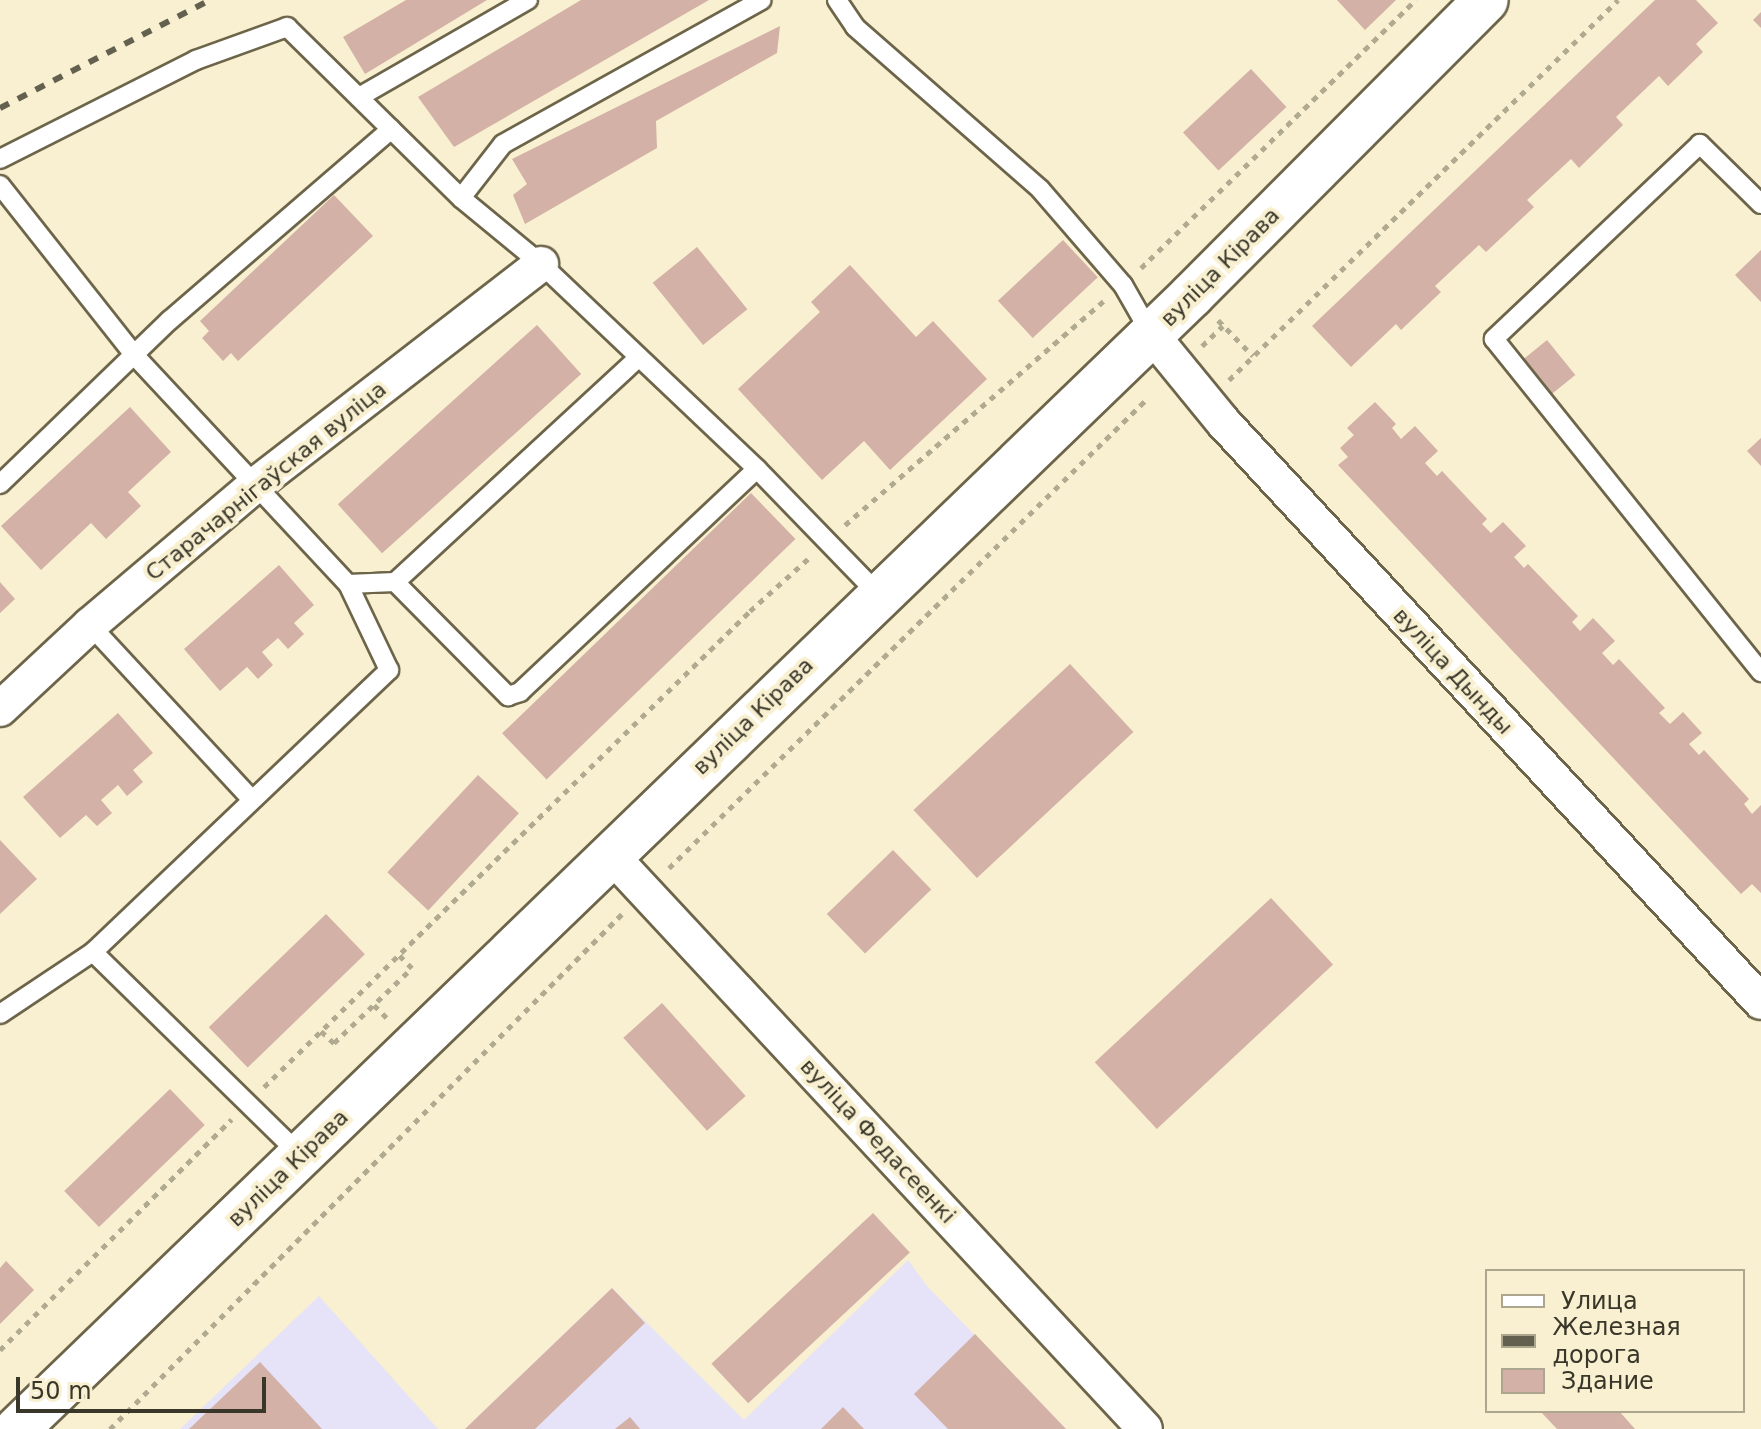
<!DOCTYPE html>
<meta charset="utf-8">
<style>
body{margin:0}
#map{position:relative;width:1761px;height:1429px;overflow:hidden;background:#f8f0d0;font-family:"DejaVu Sans",sans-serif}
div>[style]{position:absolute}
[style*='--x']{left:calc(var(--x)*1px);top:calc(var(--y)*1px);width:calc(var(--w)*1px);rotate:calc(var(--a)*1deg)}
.industrial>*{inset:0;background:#e6e2f8}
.building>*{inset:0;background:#d3b1a6;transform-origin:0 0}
.path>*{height:5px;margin-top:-2.5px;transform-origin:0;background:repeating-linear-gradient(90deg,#b0aa91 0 6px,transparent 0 12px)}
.roads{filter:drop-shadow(2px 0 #6d654a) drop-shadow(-2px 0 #6d654a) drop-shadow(0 2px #6d654a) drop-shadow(0 -2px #6d654a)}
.service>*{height:18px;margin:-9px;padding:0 9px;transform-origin:9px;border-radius:9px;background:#fff}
.minor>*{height:34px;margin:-17px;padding:0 17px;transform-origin:17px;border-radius:17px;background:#fff}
.primary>*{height:44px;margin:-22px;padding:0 22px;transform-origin:22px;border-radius:22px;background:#fff}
.rail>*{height:6px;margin-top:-3px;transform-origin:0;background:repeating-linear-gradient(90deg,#64604f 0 10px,transparent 0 20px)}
span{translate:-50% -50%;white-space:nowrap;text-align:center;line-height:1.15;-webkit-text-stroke:8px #f8f0d0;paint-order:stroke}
.street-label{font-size:22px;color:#39362a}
.legend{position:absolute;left:1485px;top:1269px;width:260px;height:144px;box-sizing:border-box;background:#f8f0d0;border:2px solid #aca68e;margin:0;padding:10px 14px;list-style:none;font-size:24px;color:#39362a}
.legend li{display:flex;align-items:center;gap:16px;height:40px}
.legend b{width:40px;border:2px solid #aca68e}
.scale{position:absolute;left:16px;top:1377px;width:250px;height:36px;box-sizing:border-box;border:4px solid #39362a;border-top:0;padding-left:10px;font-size:24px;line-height:28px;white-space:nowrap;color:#39362a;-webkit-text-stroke:6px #f8f0d0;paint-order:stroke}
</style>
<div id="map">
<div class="industrial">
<div style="clip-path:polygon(908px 1260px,927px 1286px,1066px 1429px,465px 1429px,612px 1288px,744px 1420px)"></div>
<div style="clip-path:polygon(319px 1296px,438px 1429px,180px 1429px)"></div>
</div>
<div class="building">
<div style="clip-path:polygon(406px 0,487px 0,365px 74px,343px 37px)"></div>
<div style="clip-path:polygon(581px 0,709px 0,454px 147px,418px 97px)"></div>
<div style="clip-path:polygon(1337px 0,1396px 0,1365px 30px)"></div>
<div style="clip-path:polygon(1655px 0,1696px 0,1718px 23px,1696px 44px,1703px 52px,1668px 86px,1659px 76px,1616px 117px,1623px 125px,1579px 168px,1571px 159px,1527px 200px,1534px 207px,1486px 252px,1479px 245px,1435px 286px,1441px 292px,1401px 330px,1396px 324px,1351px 367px,1312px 326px)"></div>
<div style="clip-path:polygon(1761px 12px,1761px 28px,1753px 20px)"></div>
<div style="clip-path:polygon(780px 26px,777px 53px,656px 121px,657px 148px,525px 224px,513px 195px,527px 184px,512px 159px)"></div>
<div style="left:1251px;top:69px;width:52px;height:93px;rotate:47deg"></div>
<div style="clip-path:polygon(334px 195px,373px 236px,238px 361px,231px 353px,223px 361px,202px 338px,209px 331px,200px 321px)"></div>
<div style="left:1063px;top:240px;width:51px;height:89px;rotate:47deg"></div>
<div style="left:697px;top:247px;width:80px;height:57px;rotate:51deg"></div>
<div style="clip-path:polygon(1761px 250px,1761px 302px,1735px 275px)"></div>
<div style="clip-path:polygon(850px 265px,916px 337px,933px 321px,987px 379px,890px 470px,864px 441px,822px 480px,738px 389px,820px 312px,811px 302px)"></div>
<div style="left:537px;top:325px;width:66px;height:268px;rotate:48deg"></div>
<div style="left:1547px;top:340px;width:45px;height:41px;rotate:51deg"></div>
<div style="clip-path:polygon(1375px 402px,1396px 424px,1392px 428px,1401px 439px,1415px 426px,1438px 451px,1425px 463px,1437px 476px,1442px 471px,1487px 519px,1482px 524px,1491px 533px,1503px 522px,1526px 546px,1514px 557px,1524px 568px,1528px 564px,1578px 616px,1572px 622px,1580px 631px,1593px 618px,1615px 641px,1602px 653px,1613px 665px,1619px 659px,1665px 708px,1659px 713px,1670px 724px,1683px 712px,1702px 733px,1689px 744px,1699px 755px,1704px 750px,1749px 799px,1744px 804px,1752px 814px,1761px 805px,1761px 893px,1752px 884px,1741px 894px,1338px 465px,1348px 457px,1340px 448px,1354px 435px,1347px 428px)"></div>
<div style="clip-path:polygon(130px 407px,171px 452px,128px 492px,141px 506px,106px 539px,91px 523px,41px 570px,1px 526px)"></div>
<div style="clip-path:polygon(1761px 438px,1761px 466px,1747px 451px)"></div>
<div style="left:751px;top:493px;width:64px;height:346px;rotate:46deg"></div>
<div style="clip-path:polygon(279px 565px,314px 605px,294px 623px,304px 634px,288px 649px,278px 638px,262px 652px,273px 665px,258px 679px,247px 667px,220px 691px,184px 649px)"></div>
<div style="clip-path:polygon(0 582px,15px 599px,0 613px)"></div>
<div style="left:1070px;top:664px;width:93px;height:214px;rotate:47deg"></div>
<div style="clip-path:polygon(118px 713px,153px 753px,133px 770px,143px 782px,127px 796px,118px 785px,101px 800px,112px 813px,97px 826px,86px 815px,60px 838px,23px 797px)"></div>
<div style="left:478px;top:775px;width:56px;height:133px;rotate:43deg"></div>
<div style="clip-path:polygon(0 840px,37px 879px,0 914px)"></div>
<div style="left:893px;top:850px;width:55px;height:92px;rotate:46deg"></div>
<div style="left:1271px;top:898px;width:91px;height:241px;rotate:47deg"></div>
<div style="left:326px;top:914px;width:56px;height:163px;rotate:46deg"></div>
<div style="left:662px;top:1003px;width:125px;height:52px;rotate:48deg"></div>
<div style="left:170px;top:1089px;width:50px;height:147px;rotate:46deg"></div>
<div style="left:873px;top:1213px;width:54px;height:221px;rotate:47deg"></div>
<div style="clip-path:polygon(6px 1261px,34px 1290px,0 1324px,0 1268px)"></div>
<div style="clip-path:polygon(612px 1288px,645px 1323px,535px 1429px,465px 1429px)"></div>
<div style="clip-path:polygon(975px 1334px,1066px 1429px,948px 1429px,914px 1394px)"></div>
<div style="clip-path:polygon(260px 1362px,322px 1429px,189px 1429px)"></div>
<div style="clip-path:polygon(843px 1407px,864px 1429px,821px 1429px)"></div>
<div style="clip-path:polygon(1540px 1411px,1619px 1411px,1635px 1429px,1557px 1429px)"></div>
<div style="clip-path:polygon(630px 1417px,640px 1429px,615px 1429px)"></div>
</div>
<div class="path">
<div style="--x:1141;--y:268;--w:384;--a:-44.3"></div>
<div style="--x:1218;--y:320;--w:50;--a:45.8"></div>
<div style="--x:1202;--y:346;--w:29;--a:-44"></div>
<div style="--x:1229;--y:380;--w:544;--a:-44.33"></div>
<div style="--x:845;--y:525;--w:342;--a:-40.9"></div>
<div style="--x:669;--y:868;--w:671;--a:-44.46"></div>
<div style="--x:374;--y:1005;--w:18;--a:45"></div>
<div style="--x:321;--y:1031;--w:18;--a:43"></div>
<div style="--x:334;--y:1043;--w:108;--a:-43.9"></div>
<div style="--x:412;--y:968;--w:18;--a:-135"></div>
<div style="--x:264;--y:1087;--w:680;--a:-44.4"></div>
<div style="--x:750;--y:611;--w:78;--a:-41.9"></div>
<div style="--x:0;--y:1350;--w:327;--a:-44.9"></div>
<div style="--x:110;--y:1429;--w:726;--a:-45.17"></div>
</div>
<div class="roads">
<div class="service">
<div style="--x:837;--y:0;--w:32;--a:56"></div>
<div style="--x:855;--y:27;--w:246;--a:41.2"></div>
<div style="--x:1040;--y:189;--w:127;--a:49.2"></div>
<div style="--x:1123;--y:285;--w:56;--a:60.3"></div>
<div style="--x:359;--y:97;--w:195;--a:-29.9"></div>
<div style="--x:0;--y:159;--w:220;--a:-26.8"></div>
<div style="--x:196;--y:60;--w:97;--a:-19.9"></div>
<div style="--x:287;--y:27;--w:244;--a:44.5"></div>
<div style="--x:461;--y:198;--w:104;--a:39.5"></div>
<div style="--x:541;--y:264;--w:298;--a:43.5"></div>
<div style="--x:757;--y:469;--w:175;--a:45.9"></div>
<div style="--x:0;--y:185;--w:219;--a:51.7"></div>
<div style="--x:136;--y:357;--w:311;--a:47"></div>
<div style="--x:348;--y:584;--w:47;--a:-2.4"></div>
<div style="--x:461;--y:198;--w:68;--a:-52.1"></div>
<div style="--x:503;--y:144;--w:296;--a:-29.1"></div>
<div style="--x:1761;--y:204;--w:86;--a:-135.5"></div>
<div style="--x:1700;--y:144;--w:284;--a:136.6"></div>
<div style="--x:1494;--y:339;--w:427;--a:51.3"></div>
<div style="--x:638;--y:358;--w:330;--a:137.3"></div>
<div style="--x:395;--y:582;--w:161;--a:45.3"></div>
<div style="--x:508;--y:696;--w:13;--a:-18"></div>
<div style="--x:520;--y:692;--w:325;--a:-43.3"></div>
<div style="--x:0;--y:484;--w:236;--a:-44"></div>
<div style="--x:170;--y:320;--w:292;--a:-40.8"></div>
<div style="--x:90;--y:625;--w:238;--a:47.2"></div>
<div style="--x:93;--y:952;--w:291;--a:44.4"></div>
<div style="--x:0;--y:1014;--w:112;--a:-33.7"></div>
<div style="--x:93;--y:952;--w:409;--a:-43.6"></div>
<div style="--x:389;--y:670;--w:95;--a:-115.5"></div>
</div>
<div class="minor">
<div style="--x:1151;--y:334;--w:114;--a:50.7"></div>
<div style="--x:1223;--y:422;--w:791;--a:47.15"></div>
<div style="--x:0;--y:709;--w:123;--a:-43"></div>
<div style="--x:90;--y:625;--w:215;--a:-40.3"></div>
<div style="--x:254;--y:486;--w:363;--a:-37.7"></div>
<div style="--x:610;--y:854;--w:785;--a:47.06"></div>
</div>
<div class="primary">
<div style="--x:17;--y:1429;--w:1633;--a:-43.98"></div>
<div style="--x:1192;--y:295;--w:416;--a:-45.1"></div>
</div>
</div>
<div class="rail">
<div style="--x:0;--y:108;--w:236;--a:-27.2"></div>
</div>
<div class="street-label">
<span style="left:1220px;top:267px;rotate:-45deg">вуліца Кірава</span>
<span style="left:266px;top:481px;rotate:-39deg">Старачарнігаўская вуліца</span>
<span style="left:1453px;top:671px;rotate:47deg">вуліца Дынды</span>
<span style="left:753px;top:716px;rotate:-44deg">вуліца Кірава</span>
<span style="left:878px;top:1141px;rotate:47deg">вуліца Федасеенкі</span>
<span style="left:288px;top:1168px;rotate:-44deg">вуліца Кірава</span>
</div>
<ul class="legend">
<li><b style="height:10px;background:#fff"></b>Улица</li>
<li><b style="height:10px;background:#64604f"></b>Железная дорога</li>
<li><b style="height:22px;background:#d3b1a6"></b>Здание</li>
</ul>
<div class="scale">50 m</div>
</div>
